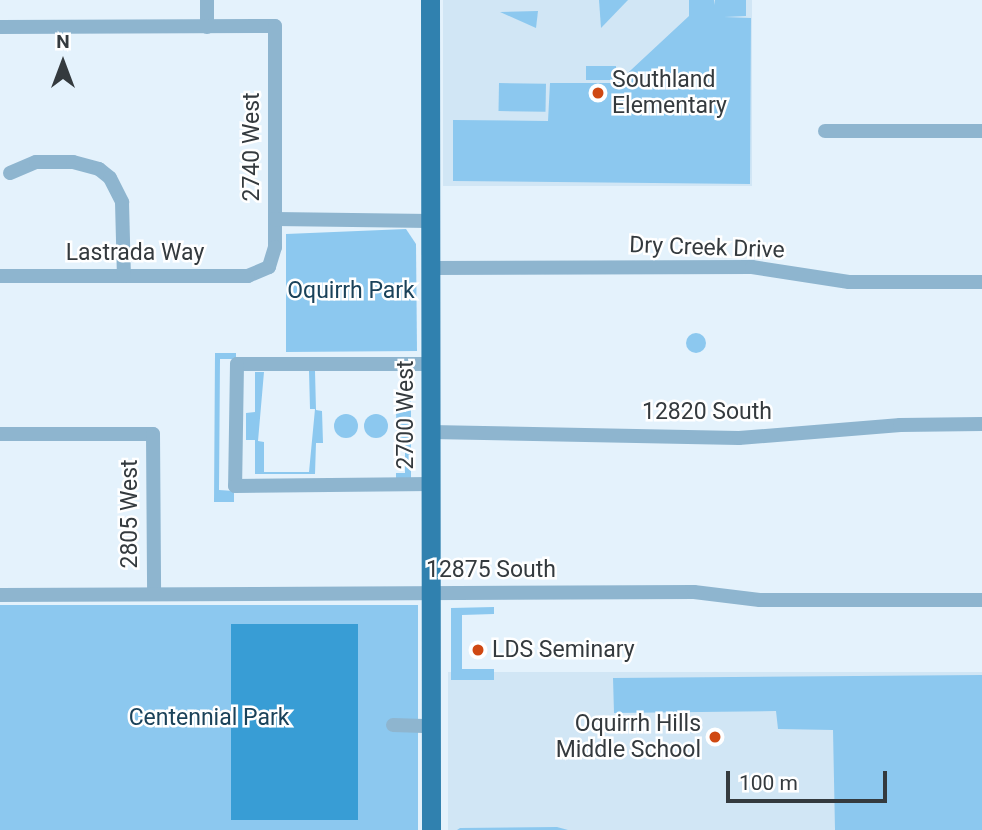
<!DOCTYPE html>
<style>
body{margin:0}
#map{position:relative;width:982px;height:830px;overflow:hidden;background:#e4f2fc;font-family:Roboto,sans-serif}
div>[style]{position:absolute}
[style*='--x']{left:calc(var(--x)*1px);top:calc(var(--y)*1px);width:calc(var(--w)*1px);rotate:calc(var(--a)*1deg)}
.built>*{inset:0;background:#d1e6f5;transform-origin:0 0}
.green>*{inset:0;background:#8cc8ef;transform-origin:0 0}
.round{border-radius:50%}
.water>*{inset:0;background:#389dd5;transform-origin:0 0}
.minor>*{height:14px;margin:-7px;padding:0 7px;transform-origin:7px;border-radius:7px;background:#8eb5cf}
.major>*{height:19px;margin:-9.5px;padding:0 9.5px;transform-origin:9.5px;border-radius:9.5px;background:#3081af}
.dots>*{width:19px;height:19px;translate:-50% -50%;box-sizing:border-box;border:4px solid #fff;border-radius:50%}
span{translate:-50% -50%;white-space:nowrap;text-align:center;line-height:1.15;-webkit-text-stroke:5px #fff;paint-order:stroke}
.poi-label{font-size:23px;color:#343a3e}
.left{translate:0 -50%;text-align:left}
.right{translate:-100% -50%;text-align:right}
.street-label{font-size:23px;color:#343a3e}
.park-label{font-size:23px;color:#1a425a}
.north{position:absolute;left:28px;top:28px;width:70px;height:70px;-webkit-text-stroke:5px #fff;paint-order:stroke;rotate:0deg;font-size:19px;font-weight:700;line-height:28px;text-align:center;color:#343a3e}
.north::after{content:'';display:block;margin:auto;width:24px;height:32px;background:#343a3e;clip-path:polygon(50% 0,100% 100%,50% 72%,0 100%)}
.scale{position:absolute;left:726px;top:771px;width:161px;height:32px;box-sizing:border-box;border:4px solid #343a3e;border-top:0;padding-left:9px;font-size:21px;line-height:24px;white-space:nowrap;color:#343a3e;-webkit-text-stroke:5px #fff;paint-order:stroke}
</style>
<div id="map">
<div class="built">
<div style="left:443px;top:0;width:309px;height:186px"></div>
<div style="left:448px;top:672px;width:534px;height:158px"></div>
</div>
<div class="green">
<div style="clip-path:polygon(599px 0,628px 0,601px 28px)"></div>
<div style="clip-path:polygon(689px 0,714px 0,714px 5px,715px 0,746px 0,746px 16px,724px 17px,751px 18px,750px 184px,453px 181px,453px 120px,548px 121px,550px 83px,617px 83px,689px 16px)"></div>
<div style="clip-path:polygon(538px 11px,536px 28px,500px 12px)"></div>
<div style="left:586px;top:66px;width:30px;height:14px"></div>
<div style="left:499px;top:83px;width:47px;height:28px;rotate:1deg"></div>
<div style="clip-path:polygon(406px 229px,416px 244px,417px 351px,286px 352px,286px 234px)"></div>
<div class="round" style="left:686px;top:333px;width:20px;height:20px"></div>
<div style="clip-path:polygon(215px 353px,236px 353px,236px 359px,220px 359px,219px 490px,234px 491px,234px 502px,214px 502px)"></div>
<div style="clip-path:polygon(405px 370px,411px 370px,411px 478px,396px 478px,396px 473px,405px 473px,405px 442px,397px 441px,396px 412px,406px 412px)"></div>
<div style="clip-path:polygon(309px 371px,315px 371px,316px 410px,322px 411px,323px 443px,316px 443px,315px 474px,255px 474px,255px 440px,246px 440px,246px 413px,255px 412px,255px 372px,264px 372px,258px 441px,264px 442px,264px 472px,309px 472px,315px 409px,310px 409px)"></div>
<div class="round" style="left:334px;top:414px;width:24px;height:24px"></div>
<div class="round" style="left:364px;top:414px;width:24px;height:24px"></div>
<div style="left:0;top:605px;width:418px;height:225px"></div>
<div style="clip-path:polygon(494px 607px,494px 614px,462px 615px,462px 669px,494px 669px,494px 680px,451px 680px,451px 608px)"></div>
<div style="clip-path:polygon(982px 675px,982px 830px,835px 830px,833px 730px,778px 729px,776px 711px,614px 713px,613px 678px)"></div>
<div style="clip-path:polygon(557px 827px,568px 830px,457px 830px,460px 828px)"></div>
</div>
<div class="water">
<div style="left:231px;top:624px;width:127px;height:196px"></div>
</div>
<div class="minor">
<div style="--x:207;--y:0;--w:27;--a:90"></div>
<div style="--x:0;--y:27;--w:275;--a:-0.2"></div>
<div style="--x:275;--y:26;--w:221;--a:90"></div>
<div style="--x:275;--y:247;--w:21;--a:107"></div>
<div style="--x:269;--y:267;--w:23;--a:157"></div>
<div style="--x:248;--y:276;--w:248;--a:180"></div>
<div style="--x:825;--y:131;--w:157;--a:0"></div>
<div style="--x:10;--y:173;--w:28;--a:-23"></div>
<div style="--x:36;--y:162;--w:37;--a:0"></div>
<div style="--x:73;--y:162;--w:27;--a:15"></div>
<div style="--x:99;--y:169;--w:14;--a:39"></div>
<div style="--x:110;--y:178;--w:27;--a:63"></div>
<div style="--x:122;--y:202;--w:74;--a:88.5"></div>
<div style="--x:275;--y:219;--w:155;--a:0.7"></div>
<div style="--x:430;--y:268;--w:322;--a:-0.2"></div>
<div style="--x:752;--y:267;--w:98;--a:8.8"></div>
<div style="--x:849;--y:282;--w:133;--a:0"></div>
<div style="--x:430;--y:364;--w:193;--a:180"></div>
<div style="--x:237;--y:364;--w:122;--a:90.9"></div>
<div style="--x:235;--y:486;--w:196;--a:-0.6"></div>
<div style="--x:431;--y:432;--w:308;--a:1.1"></div>
<div style="--x:739;--y:438;--w:162;--a:-4.6"></div>
<div style="--x:900;--y:425;--w:82;--a:-0.7"></div>
<div style="--x:0;--y:434;--w:153;--a:0"></div>
<div style="--x:153;--y:434;--w:160;--a:89.6"></div>
<div style="--x:0;--y:595;--w:694;--a:-0.25"></div>
<div style="--x:694;--y:592;--w:66;--a:6.9"></div>
<div style="--x:760;--y:600;--w:222;--a:0"></div>
<div style="--x:393;--y:725;--w:38;--a:2"></div>
</div>
<div class="major">
<div style="--x:430;--y:0;--w:830;--a:89.93"></div>
</div>
<div class="dots">
<div style="left:598px;top:93px;background:#cf4812"></div>
<div style="left:478px;top:650px;background:#cf4812"></div>
<div style="left:715px;top:737px;background:#cf4812"></div>
</div>
<div class="poi-label">
<span class="left" style="left:612px;top:93px">Southland<br>Elementary</span>
<span class="left" style="left:492px;top:650px">LDS Seminary</span>
<span class="right" style="left:701px;top:737px">Oquirrh Hills<br>Middle School</span>
</div>
<div class="street-label">
<span style="left:252px;top:147px;rotate:-90deg">2740 West</span>
<span style="left:707px;top:248px;rotate:2deg">Dry Creek Drive</span>
<span style="left:135px;top:253px">Lastrada Way</span>
<span style="left:707px;top:412px">12820 South</span>
<span style="left:406px;top:415px;rotate:-90deg">2700 West</span>
<span style="left:130px;top:514px;rotate:-90deg">2805 West</span>
<span style="left:491px;top:570px">12875 South</span>
</div>
<div class="park-label">
<span style="left:351px;top:291px">Oquirrh Park</span>
<span style="left:209px;top:718px">Centennial Park</span>
</div>
<div class="north">N</div>
<div class="scale">100 m</div>
</div>
